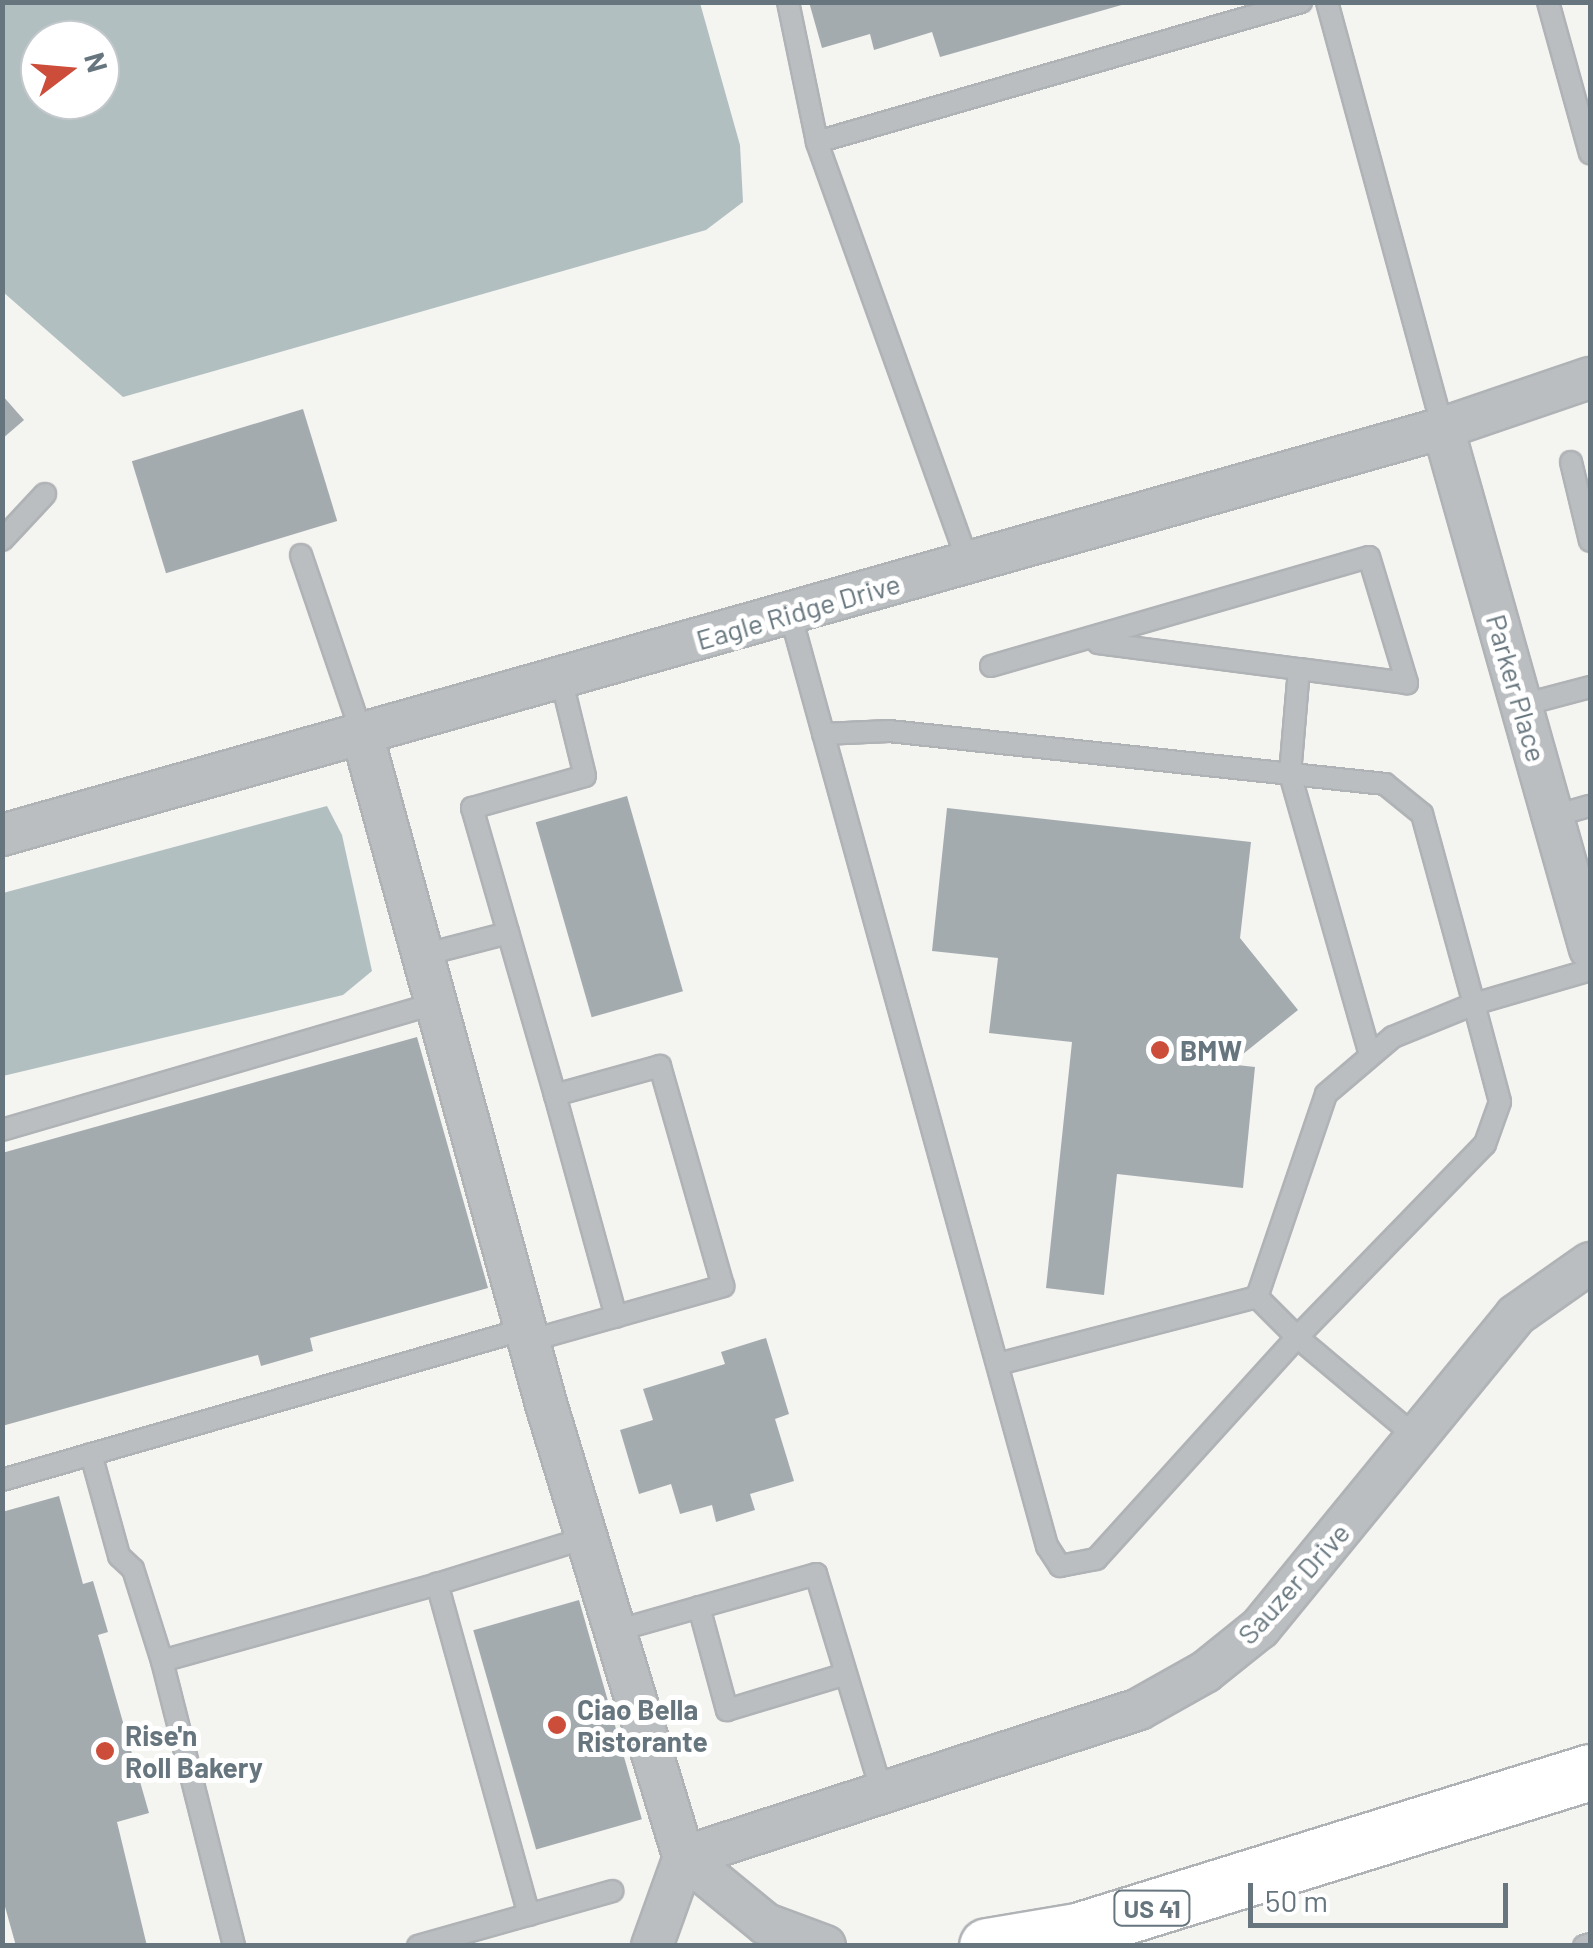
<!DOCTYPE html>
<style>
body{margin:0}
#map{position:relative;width:1593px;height:1948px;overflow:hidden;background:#f4f4f1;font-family:Barlow,sans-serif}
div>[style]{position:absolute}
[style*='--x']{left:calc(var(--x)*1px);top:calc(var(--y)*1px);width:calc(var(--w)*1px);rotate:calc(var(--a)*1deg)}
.water>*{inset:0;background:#b2bfc1}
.building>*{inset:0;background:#a4abaf;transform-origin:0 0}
.roads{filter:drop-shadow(2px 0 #b0b3b6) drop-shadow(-2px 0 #b0b3b6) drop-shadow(0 2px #b0b3b6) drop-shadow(0 -2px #b0b3b6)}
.service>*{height:20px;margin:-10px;padding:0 10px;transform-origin:10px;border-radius:10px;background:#babec0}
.minor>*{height:40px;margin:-20px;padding:0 20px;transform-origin:20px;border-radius:20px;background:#babec0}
.trunk>*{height:55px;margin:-27.5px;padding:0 27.5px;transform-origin:27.5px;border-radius:27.5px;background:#fff}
.dots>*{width:28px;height:28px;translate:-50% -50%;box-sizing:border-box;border:5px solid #fff;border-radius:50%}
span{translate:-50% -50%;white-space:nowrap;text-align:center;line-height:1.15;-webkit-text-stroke:10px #fff;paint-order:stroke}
.shield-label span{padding:2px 8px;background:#fff;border:2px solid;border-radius:8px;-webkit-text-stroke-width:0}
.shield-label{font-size:25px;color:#67767e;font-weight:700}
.street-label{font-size:28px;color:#67767e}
.poi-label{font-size:28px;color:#67767e;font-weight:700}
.left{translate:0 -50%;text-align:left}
.frame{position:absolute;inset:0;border:5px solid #67767e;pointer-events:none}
.north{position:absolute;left:20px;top:20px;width:100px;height:100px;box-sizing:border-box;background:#fff;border:2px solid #c2c8cb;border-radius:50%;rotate:74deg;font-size:28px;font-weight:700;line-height:40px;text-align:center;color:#67767e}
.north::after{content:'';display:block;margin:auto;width:35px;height:45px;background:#cc4d39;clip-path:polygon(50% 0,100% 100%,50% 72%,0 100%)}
.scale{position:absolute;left:1248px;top:1883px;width:260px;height:45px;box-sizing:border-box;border:5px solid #67767e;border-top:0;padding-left:12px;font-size:30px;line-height:35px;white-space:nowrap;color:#67767e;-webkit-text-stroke:8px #fff;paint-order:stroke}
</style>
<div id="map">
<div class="water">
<div style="clip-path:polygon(evenodd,2px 3px,700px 3px,740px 145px,743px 202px,706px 230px,123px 397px,3px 292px,2px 3px,40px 40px,100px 40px,100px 100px,40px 100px,40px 40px)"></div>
<div style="clip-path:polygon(327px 806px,342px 835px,372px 971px,343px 995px,3px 1076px,3px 893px)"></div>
</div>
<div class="building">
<div style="clip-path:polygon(809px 2px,1125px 2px,1125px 4px,940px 57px,932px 32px,874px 50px,870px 34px,822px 48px)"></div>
<div style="clip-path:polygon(2px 395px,24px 420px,2px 439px)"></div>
<div style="left:303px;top:409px;width:117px;height:179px;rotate:73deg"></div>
<div style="left:627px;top:796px;width:203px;height:95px;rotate:74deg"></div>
<div style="clip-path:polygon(947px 808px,1251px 842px,1240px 938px,1298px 1010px,1238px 1058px,1237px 1065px,1255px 1067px,1243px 1188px,1117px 1174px,1104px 1295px,1046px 1288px,1072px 1042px,989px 1033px,998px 958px,932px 951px)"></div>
<div style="clip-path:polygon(417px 1037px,488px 1288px,310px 1338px,313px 1351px,261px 1366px,258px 1355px,2px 1426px,2px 1153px)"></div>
<div style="clip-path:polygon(766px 1338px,789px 1414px,775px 1419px,794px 1481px,750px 1494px,755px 1510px,716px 1522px,712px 1505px,680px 1514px,671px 1484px,639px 1494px,620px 1430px,653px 1420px,643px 1389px,725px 1364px,721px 1352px)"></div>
<div style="clip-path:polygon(59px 1496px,83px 1584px,93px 1581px,108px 1632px,98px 1635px,149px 1813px,117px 1822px,147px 1946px,16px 1946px,2px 1896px,2px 1512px)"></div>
<div style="left:579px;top:1600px;width:228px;height:110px;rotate:74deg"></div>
</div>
<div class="roads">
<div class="service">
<div style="--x:788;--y:2;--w:143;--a:78.3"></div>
<div style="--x:1327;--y:2;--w:442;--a:74.8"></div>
<div style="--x:1548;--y:2;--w:157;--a:74.5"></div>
<div style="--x:1571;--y:462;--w:81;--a:76.5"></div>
<div style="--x:2;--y:540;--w:63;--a:-46.9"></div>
<div style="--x:301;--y:555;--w:189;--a:71.2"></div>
<div style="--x:968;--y:562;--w:446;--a:-109.8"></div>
<div style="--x:817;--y:142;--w:504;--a:-16.13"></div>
<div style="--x:790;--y:613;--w:968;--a:74.6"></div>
<div style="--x:1047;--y:1546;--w:24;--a:57"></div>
<div style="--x:1060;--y:1566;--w:37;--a:-11"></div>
<div style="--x:1096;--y:1559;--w:299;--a:-47.8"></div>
<div style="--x:1297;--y:1337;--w:155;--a:40"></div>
<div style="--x:1098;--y:643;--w:203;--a:7.4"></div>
<div style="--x:991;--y:666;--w:393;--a:-16.1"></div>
<div style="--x:1369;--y:557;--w:132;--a:73.2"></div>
<div style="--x:1407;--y:683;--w:109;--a:-172.6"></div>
<div style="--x:1299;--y:669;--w:105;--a:94.9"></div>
<div style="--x:1290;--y:774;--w:291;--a:74.1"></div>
<div style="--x:1522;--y:705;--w:70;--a:-14.8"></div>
<div style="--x:823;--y:734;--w:66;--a:-2.6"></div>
<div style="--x:889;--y:731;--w:499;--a:6.1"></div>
<div style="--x:1385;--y:784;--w:48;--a:39"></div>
<div style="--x:1422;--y:814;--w:197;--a:74.7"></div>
<div style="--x:1474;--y:1004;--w:121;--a:-16.3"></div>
<div style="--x:1554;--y:816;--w:37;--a:-16"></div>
<div style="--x:423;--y:955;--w:88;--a:-14.5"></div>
<div style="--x:555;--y:1095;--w:230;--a:74.6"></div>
<div style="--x:2;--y:1130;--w:452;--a:-16.3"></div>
<div style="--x:529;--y:1341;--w:202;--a:-15.8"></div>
<div style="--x:723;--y:1286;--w:229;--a:-106"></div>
<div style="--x:660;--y:1066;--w:109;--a:164.6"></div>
<div style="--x:555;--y:1095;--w:299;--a:-106.1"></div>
<div style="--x:472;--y:808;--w:117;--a:-15.8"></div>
<div style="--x:585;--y:776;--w:101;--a:-103.8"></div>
<div style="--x:998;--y:1364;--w:268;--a:-14.5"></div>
<div style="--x:1257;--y:1297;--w:214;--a:-71.2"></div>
<div style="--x:1326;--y:1094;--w:88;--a:-40.4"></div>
<div style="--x:1393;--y:1037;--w:87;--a:-22.2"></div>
<div style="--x:1474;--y:1004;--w:101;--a:75.1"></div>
<div style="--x:1500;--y:1102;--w:45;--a:109.7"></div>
<div style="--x:1485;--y:1144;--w:269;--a:134.2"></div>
<div style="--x:1297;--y:1337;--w:57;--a:-135"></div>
<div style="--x:91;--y:1454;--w:106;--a:74.6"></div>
<div style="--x:119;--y:1556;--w:19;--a:43"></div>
<div style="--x:133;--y:1569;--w:96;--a:72.5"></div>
<div style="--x:162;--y:1661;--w:294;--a:75.8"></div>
<div style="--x:2;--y:1480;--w:544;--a:-16.1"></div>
<div style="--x:699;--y:1607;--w:107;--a:74.8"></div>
<div style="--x:727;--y:1710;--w:124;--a:-16.8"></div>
<div style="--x:615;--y:1631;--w:209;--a:-15.8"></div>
<div style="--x:816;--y:1574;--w:232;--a:73.2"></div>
<div style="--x:162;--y:1661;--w:286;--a:-15.6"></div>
<div style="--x:529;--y:1915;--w:344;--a:-105.5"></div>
<div style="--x:437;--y:1584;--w:156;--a:-17.2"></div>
<div style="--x:418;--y:1946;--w:202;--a:-15.8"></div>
<div style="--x:1584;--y:1946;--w:6;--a:-18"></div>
</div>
<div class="minor">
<div style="--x:1443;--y:428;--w:541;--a:74.24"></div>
<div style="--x:362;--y:734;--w:695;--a:74.64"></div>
<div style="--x:546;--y:1404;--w:474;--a:73.1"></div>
<div style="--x:684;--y:1857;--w:106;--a:39.3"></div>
<div style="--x:766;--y:1924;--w:63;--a:20.4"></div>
<div style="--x:2;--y:835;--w:1497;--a:-15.77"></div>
<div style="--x:1443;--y:428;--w:155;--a:-18.8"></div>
<div style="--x:684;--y:1857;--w:478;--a:-18"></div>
<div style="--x:1139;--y:1709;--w:76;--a:-29.3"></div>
<div style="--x:1205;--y:1672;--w:70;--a:-38.7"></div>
<div style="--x:1260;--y:1628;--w:404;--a:-50.7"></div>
<div style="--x:1516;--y:1315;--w:90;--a:-35.1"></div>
<div style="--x:652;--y:1946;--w:95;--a:-70.2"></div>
</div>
<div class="trunk">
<div style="--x:987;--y:1946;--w:91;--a:-9.5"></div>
<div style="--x:1077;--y:1931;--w:537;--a:-17.22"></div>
</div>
</div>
<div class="dots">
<div style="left:1160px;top:1050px;background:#cc4d39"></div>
<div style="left:557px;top:1725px;background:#cc4d39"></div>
<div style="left:105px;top:1751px;background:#cc4d39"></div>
</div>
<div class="shield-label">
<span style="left:1152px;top:1908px">US 41</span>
</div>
<div class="street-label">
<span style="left:798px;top:611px;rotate:-16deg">Eagle Ridge Drive</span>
<span style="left:1517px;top:688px;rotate:74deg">Parker Place</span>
<span style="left:1293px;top:1583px;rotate:-48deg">Sauzer Drive</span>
</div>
<div class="poi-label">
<span class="left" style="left:1180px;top:1050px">BMW</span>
<span class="left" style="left:577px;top:1725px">Ciao Bella<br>Ristorante</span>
<span class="left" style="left:125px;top:1751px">Rise'n<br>Roll Bakery</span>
</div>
<div class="frame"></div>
<div class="north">N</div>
<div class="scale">50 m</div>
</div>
